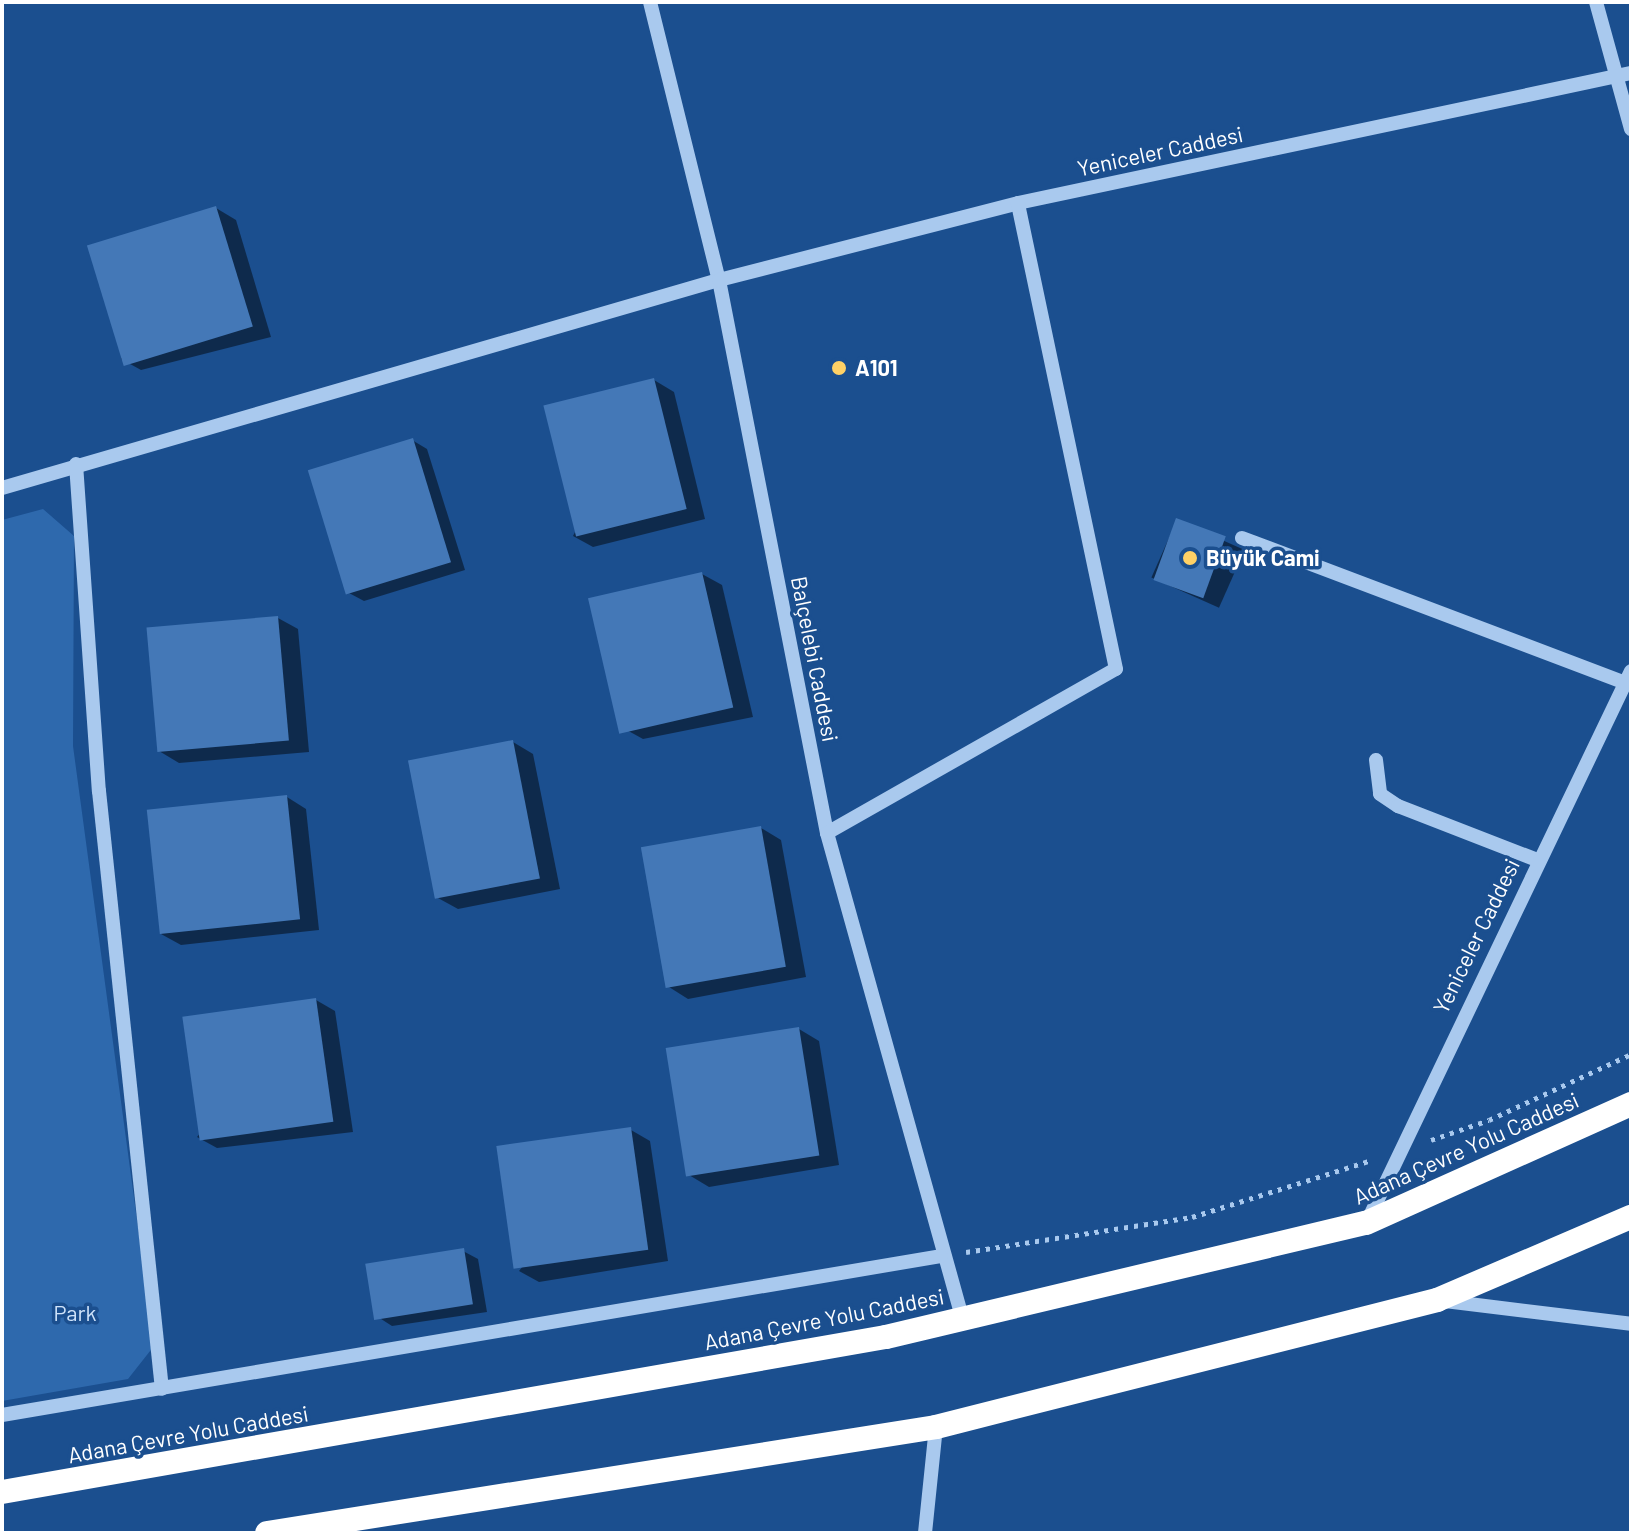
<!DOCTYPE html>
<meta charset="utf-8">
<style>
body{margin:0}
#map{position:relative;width:1633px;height:1535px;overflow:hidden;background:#1b4f8f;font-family:Barlow,sans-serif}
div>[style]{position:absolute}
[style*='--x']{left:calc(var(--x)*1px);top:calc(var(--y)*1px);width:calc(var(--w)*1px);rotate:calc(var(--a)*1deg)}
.green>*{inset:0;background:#2e69ad}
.shadow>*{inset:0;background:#0007;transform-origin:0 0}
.building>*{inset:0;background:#4478b7;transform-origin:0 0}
.path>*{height:5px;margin-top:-2.5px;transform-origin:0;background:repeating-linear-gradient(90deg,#a9c9ee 0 4px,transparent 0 10px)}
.minor>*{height:14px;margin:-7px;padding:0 7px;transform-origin:7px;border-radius:7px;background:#a9c9ee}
.highway>*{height:24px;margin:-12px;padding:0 12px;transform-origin:12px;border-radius:12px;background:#fff}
.dots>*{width:22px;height:22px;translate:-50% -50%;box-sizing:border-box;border:4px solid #1b4f8f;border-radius:50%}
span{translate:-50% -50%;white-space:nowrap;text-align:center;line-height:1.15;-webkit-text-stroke:7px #1b4f8f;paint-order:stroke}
.street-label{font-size:22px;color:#fff}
.poi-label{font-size:22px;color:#fff;font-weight:700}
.left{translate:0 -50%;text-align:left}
.park-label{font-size:22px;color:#cfe3fa}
.frame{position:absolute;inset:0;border:4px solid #fff;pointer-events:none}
</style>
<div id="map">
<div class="green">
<div style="clip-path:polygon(43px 509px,74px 536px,73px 746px,154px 1346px,128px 1379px,2px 1401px,2px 520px)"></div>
</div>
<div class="shadow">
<div style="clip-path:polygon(216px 208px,236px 220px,271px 337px,141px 370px,121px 359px)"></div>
<div style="clip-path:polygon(654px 380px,674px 392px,705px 519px,593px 547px,573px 536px)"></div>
<div style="clip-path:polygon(412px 440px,427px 449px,465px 570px,364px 601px,349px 593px)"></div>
<div style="left:1177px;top:520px;width:74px;height:63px;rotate:24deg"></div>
<div style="clip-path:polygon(702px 574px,722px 585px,753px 717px,643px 739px,623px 728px)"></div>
<div style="clip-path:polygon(278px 618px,298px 629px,309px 752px,179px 763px,159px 751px)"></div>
<div style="clip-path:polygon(513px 742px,533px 754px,560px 889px,458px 909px,438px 898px)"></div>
<div style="clip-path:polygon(287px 797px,306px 809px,319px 930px,181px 945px,161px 934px)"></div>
<div style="clip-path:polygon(761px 828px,781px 840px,806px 977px,688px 999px,669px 987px)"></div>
<div style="clip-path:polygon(316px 1000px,335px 1011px,353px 1132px,217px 1148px,197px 1137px)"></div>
<div style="clip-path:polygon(799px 1029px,819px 1041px,839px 1165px,709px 1187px,689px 1175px)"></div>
<div style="clip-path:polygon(631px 1130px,650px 1141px,668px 1261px,539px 1282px,519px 1271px)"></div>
<div style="clip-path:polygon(463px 1251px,478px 1259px,487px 1312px,392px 1326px,378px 1317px)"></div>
</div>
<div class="building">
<div style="left:216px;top:206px;width:126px;height:135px;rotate:73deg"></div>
<div style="left:654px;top:378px;width:135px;height:114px;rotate:76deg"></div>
<div style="left:413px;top:438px;width:130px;height:110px;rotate:73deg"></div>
<div style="left:1176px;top:518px;width:53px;height:66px;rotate:20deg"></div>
<div style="left:702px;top:572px;width:139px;height:117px;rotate:77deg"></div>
<div style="left:278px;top:616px;width:125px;height:132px;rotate:85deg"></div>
<div style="left:513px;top:740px;width:141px;height:107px;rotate:79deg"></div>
<div style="left:287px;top:795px;width:125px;height:141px;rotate:84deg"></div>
<div style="left:761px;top:826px;width:143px;height:122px;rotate:80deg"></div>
<div style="left:316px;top:998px;width:125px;height:135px;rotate:82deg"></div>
<div style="left:799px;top:1027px;width:130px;height:135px;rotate:81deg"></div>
<div style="left:631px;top:1127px;width:124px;height:136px;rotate:82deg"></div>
<div style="left:464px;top:1248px;width:57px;height:100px;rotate:81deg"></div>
</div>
<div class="path">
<div style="--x:1431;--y:1140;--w:61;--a:-19"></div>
<div style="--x:1489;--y:1120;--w:157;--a:-24.9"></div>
<div style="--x:966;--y:1252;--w:229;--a:-8.8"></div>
<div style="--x:1192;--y:1217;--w:189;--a:-17.6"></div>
</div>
<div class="minor">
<div style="--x:650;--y:2;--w:286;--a:76.1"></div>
<div style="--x:719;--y:280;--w:563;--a:78.95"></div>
<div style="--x:827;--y:833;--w:502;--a:74.41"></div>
<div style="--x:1596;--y:2;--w:132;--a:74.6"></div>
<div style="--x:76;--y:464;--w:328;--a:86"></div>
<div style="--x:99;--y:791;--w:601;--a:83.99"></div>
<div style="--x:2;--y:488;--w:747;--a:-16.18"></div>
<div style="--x:719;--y:280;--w:309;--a:-14.4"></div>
<div style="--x:1018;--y:203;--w:627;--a:-11.97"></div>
<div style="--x:1242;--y:538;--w:410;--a:20.7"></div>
<div style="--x:1376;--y:760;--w:34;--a:83"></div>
<div style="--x:1380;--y:794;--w:22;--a:34"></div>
<div style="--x:1398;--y:806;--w:149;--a:21.2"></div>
<div style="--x:827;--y:833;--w:332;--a:-29.6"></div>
<div style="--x:1116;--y:669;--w:476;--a:-101.9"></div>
<div style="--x:1367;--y:1222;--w:611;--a:-64.4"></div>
<div style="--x:1445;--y:1301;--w:187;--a:7"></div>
<div style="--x:2;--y:1415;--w:952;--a:-9.61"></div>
<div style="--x:925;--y:1533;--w:107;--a:-84.1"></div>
</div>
<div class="highway">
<div style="--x:2;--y:1492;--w:897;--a:-9.95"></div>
<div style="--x:886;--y:1337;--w:493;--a:-13.4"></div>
<div style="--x:1366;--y:1223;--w:290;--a:-24.2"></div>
<div style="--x:267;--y:1533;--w:677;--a:-9"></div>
<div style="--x:936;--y:1427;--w:517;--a:-14.22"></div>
<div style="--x:1437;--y:1300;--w:211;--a:-23.2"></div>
</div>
<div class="dots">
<div style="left:839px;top:368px;background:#ffd166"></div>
<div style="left:1190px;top:558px;background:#ffd166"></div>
</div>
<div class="street-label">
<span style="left:1160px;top:151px;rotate:-12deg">Yeniceler Caddesi</span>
<span style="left:815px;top:659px;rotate:79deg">Balçelebi Caddesi</span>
<span style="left:1476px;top:936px;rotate:-64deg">Yeniceler Caddesi</span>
<span style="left:1466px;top:1148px;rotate:-24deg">Adana Çevre Yolu Caddesi</span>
<span style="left:824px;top:1319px;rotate:-11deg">Adana Çevre Yolu Caddesi</span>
<span style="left:188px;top:1434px;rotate:-10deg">Adana Çevre Yolu Caddesi</span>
</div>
<div class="poi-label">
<span class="left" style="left:855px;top:368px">A101</span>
<span class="left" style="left:1206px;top:558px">Büyük Cami</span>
</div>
<div class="park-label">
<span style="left:75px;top:1313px">Park</span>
</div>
<div class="frame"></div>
</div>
